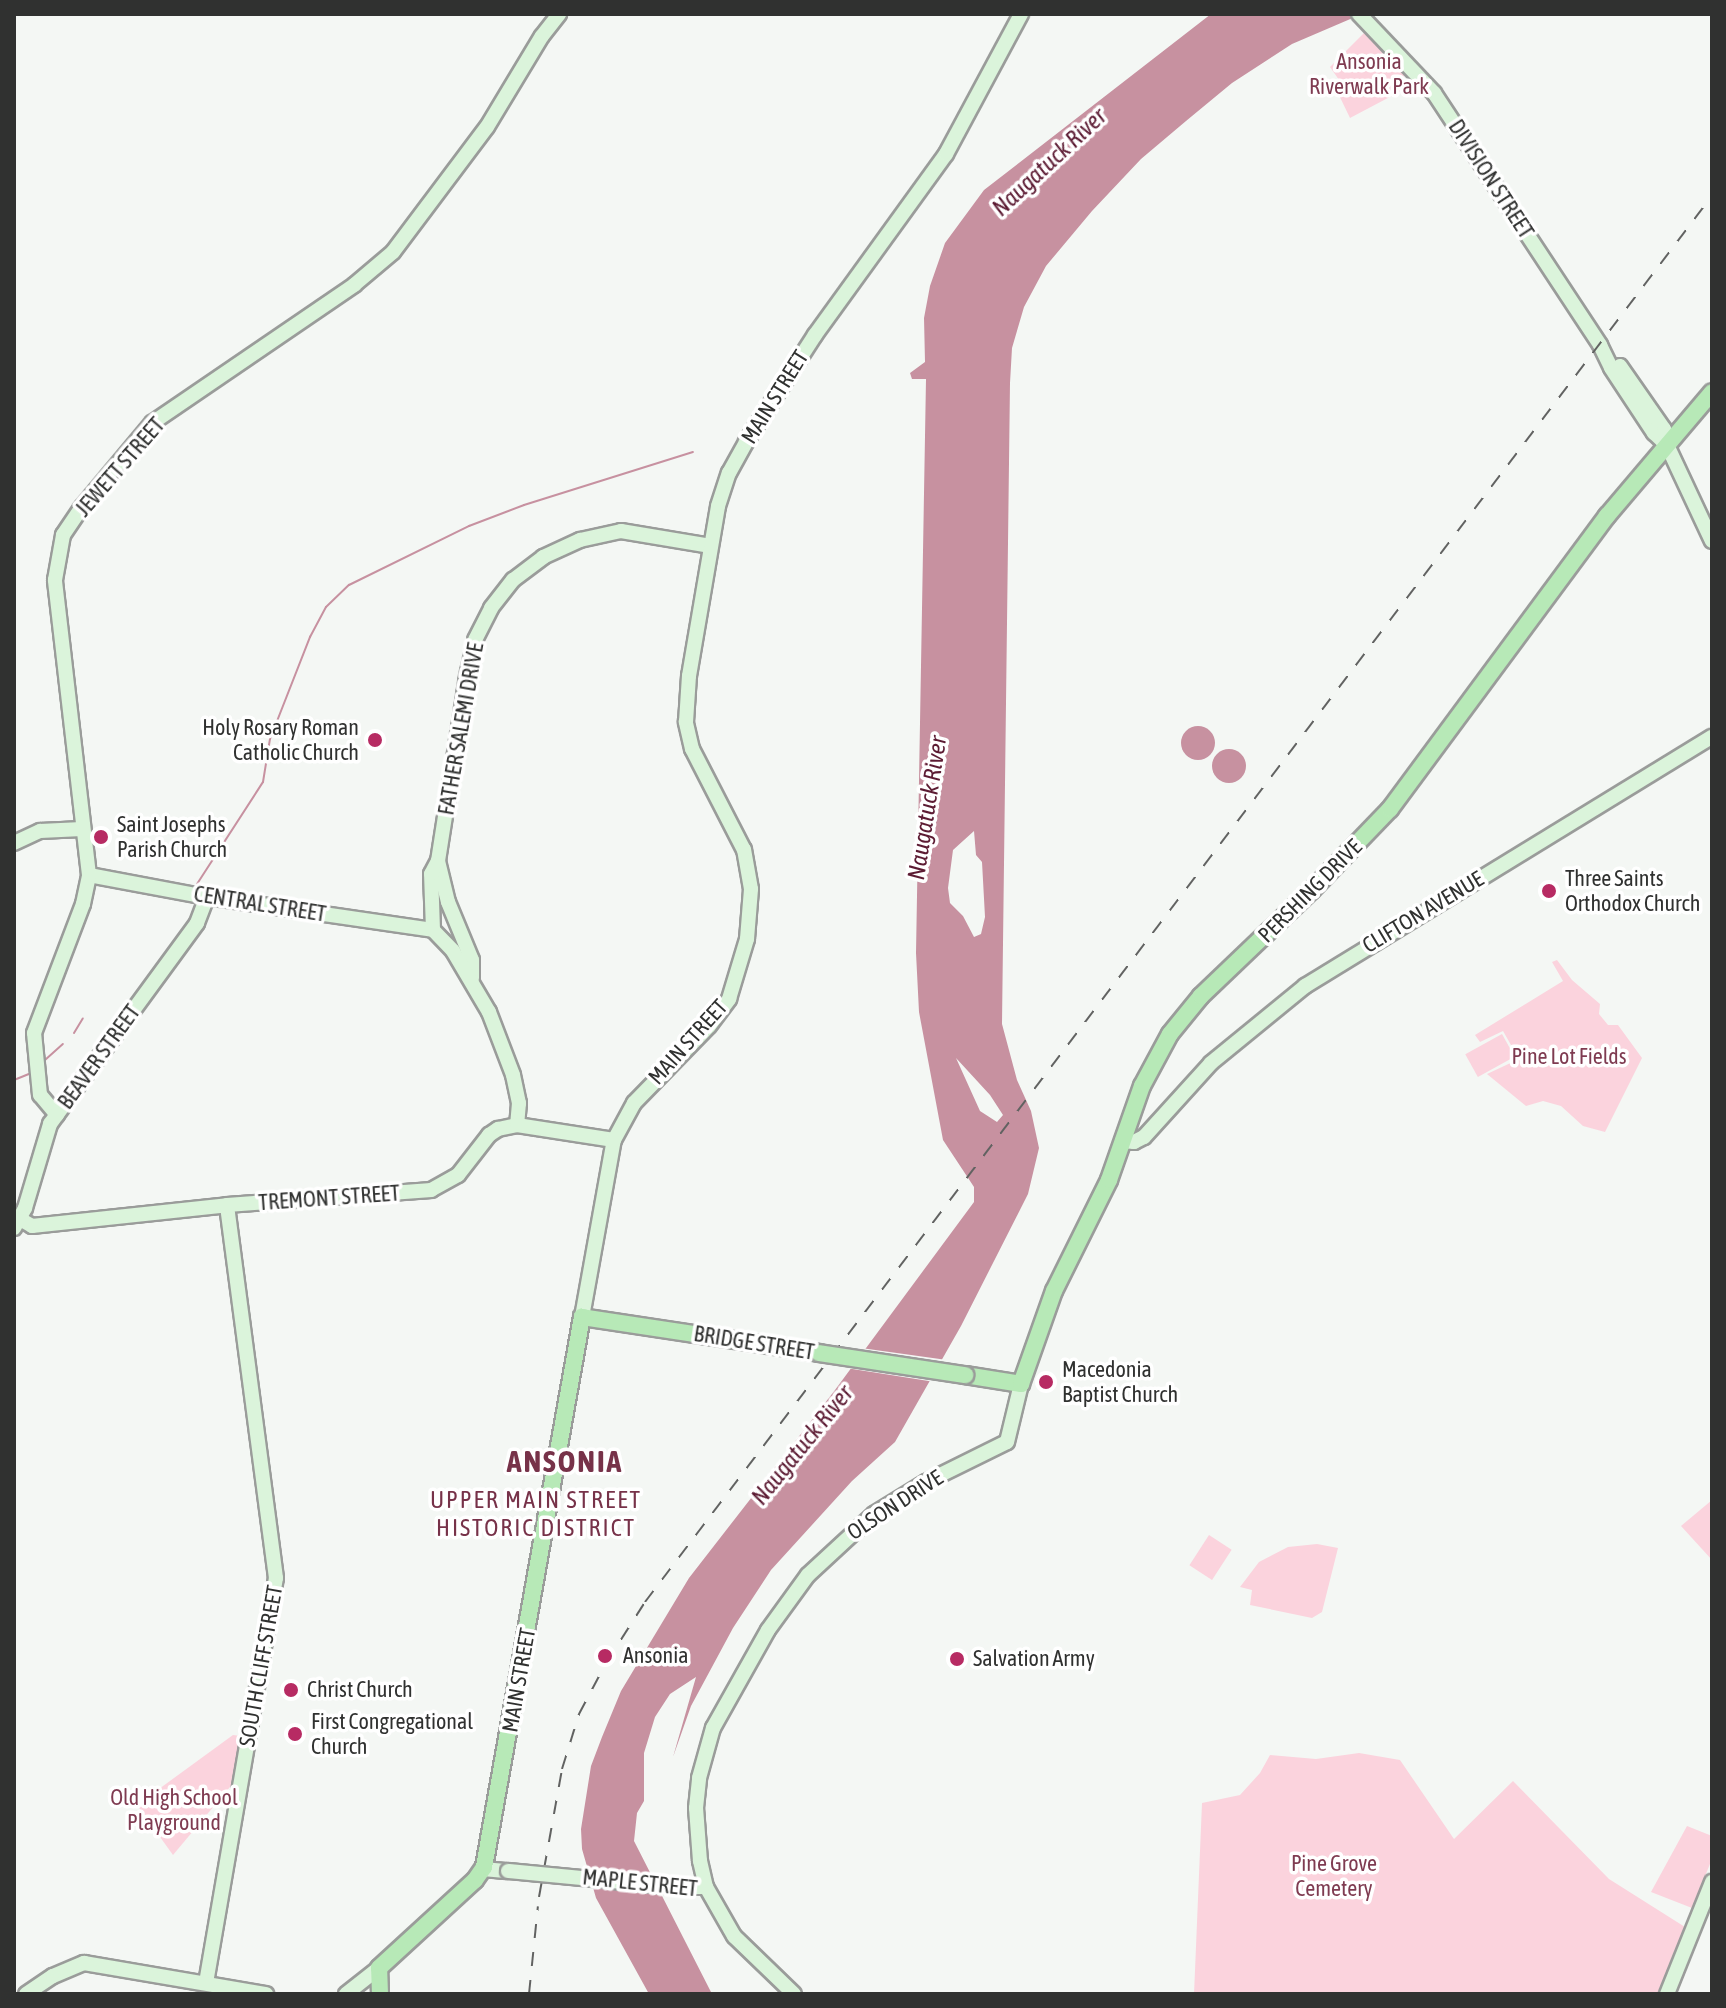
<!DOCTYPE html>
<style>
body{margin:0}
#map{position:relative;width:1726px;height:2008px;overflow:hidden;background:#f4f7f4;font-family:"Asap Condensed",sans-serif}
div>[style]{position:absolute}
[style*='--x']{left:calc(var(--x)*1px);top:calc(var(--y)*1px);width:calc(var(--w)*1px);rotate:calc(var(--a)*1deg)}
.green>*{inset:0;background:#fbd3dd;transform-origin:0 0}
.water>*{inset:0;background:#c791a0}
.round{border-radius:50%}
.pier>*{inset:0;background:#f4f7f4}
.stream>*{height:2px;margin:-1px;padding:0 1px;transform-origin:1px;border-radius:1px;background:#c791a0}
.roads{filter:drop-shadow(2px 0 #9a9c9a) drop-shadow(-2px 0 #9a9c9a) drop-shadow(0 2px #9a9c9a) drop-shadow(0 -2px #9a9c9a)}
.secondary>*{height:14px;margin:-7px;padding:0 7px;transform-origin:7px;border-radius:7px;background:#dbf4db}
.primary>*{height:16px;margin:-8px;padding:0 8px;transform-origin:8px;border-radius:8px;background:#b7e9b7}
.rail>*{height:2px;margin-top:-1px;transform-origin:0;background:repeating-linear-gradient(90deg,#616261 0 14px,transparent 0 28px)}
.bridges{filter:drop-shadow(2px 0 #9a9c9a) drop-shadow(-2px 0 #9a9c9a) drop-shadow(0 2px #9a9c9a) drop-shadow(0 -2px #9a9c9a)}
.secondary-bridge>*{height:14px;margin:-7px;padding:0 7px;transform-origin:7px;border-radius:7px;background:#dbf4db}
.primary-bridge>*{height:16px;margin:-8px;padding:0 8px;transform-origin:8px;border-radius:8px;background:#b7e9b7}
.dots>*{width:22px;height:22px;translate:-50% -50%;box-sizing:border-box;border:4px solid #fff;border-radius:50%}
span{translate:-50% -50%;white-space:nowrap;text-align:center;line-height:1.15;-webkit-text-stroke:7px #fff;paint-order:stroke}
.park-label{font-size:22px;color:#7f3b51}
.street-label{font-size:22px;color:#303130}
.poi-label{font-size:22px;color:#303130}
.right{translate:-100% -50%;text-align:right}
.left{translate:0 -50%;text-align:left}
.water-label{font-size:24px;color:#5c1b33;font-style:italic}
.neighbourhood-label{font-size:24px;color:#773249;letter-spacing:2px}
.district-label{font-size:30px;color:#773249;font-weight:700;letter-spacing:2px}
.frame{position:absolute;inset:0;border:16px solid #303130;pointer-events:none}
</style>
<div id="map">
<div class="green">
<div style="clip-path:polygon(1366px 31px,1401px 67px,1404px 75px,1403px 90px,1350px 118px,1337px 91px,1344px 87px,1330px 67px)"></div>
<div style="clip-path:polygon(1557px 960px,1572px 980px,1600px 1004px,1599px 1014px,1608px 1025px,1618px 1025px,1642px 1058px,1605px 1132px,1583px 1126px,1561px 1106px,1543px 1101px,1526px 1106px,1487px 1074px,1519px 1059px,1503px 1031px,1480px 1042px,1475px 1035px,1563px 981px,1552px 962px)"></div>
<div style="left:1502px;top:1034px;width:26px;height:42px;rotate:61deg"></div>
<div style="clip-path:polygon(1712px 1500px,1712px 1560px,1681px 1526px)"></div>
<div style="left:1209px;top:1535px;width:27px;height:36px;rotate:33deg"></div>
<div style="clip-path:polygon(1317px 1544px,1338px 1548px,1322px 1612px,1312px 1618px,1250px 1605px,1252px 1590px,1240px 1587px,1259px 1562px,1288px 1547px)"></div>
<div style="clip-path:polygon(233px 1735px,241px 1736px,235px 1781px,173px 1855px,137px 1805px)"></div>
<div style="clip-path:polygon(1359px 1753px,1400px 1760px,1454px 1839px,1513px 1781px,1609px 1879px,1685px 1927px,1659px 1994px,1194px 1994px,1202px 1803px,1240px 1795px,1260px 1773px,1270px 1755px,1316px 1759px)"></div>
<div style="clip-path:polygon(1687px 1826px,1712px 1836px,1712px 1859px,1692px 1908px,1651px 1892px)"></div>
</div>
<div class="water">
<div style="clip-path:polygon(evenodd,1211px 14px,1362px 14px,1292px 44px,1232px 83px,1186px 121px,1141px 159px,1092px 211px,1046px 266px,1024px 307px,1012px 348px,1010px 383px,1002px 1024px,1017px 1080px,1031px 1111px,1039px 1148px,1028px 1194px,961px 1326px,895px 1442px,852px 1481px,771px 1570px,733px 1628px,691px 1706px,673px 1757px,696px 1677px,670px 1694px,655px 1717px,644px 1753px,644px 1801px,637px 1813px,634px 1841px,712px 1994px,649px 1994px,596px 1898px,582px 1849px,581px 1829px,591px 1766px,602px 1737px,621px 1691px,689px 1578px,835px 1390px,974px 1202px,974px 1187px,943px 1140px,919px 1012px,916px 953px,926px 379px,912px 379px,910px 373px,925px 362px,924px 318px,930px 286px,945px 243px,984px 190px,1211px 14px,974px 831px,976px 855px,982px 862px,985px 917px,981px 934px,974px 937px,963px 916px,950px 903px,948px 888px,953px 850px,974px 831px,1211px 14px,956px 1058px,990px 1095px,1003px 1115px,997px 1122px,980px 1111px,956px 1058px)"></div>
<div class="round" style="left:1181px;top:726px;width:34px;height:34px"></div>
<div class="round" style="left:1212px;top:749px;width:34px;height:34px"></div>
</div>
<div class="pier">
<div style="clip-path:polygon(861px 1348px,947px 1360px,935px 1382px,846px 1368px)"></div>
</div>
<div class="stream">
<div style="--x:197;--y:884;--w:121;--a:-57.1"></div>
<div style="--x:263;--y:782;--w:44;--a:-80.8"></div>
<div style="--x:270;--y:739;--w:110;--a:-68.6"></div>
<div style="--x:310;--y:637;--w:34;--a:-62"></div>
<div style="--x:326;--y:607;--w:32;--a:-44"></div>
<div style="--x:349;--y:585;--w:134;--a:-26.2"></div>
<div style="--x:469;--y:526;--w:59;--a:-20.9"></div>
<div style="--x:524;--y:505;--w:177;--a:-17.4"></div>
<div style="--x:74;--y:1033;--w:17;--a:-59"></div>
<div style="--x:45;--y:1060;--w:24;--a:-42"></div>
<div style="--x:14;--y:1080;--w:16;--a:-22"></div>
</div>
<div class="roads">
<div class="secondary">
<div style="--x:1359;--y:14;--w:109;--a:46.5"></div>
<div style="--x:1434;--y:93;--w:302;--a:56.6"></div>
<div style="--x:1600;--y:345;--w:25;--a:64"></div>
<div style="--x:1611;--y:368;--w:78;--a:56.5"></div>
<div style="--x:1654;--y:433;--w:18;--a:43"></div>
<div style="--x:1620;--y:366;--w:77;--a:55.1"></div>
<div style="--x:1664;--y:429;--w:16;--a:79"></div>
<div style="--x:1667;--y:445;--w:106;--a:64.9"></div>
<div style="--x:14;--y:843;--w:29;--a:-25"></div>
<div style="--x:40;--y:831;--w:42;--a:-2.7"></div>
<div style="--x:438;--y:861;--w:42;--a:76.3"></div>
<div style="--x:448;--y:902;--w:63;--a:67.5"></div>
<div style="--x:472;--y:960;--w:18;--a:90"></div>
<div style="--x:89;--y:875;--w:120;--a:10.6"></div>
<div style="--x:207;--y:897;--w:228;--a:8.3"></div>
<div style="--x:433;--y:930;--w:29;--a:46"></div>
<div style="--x:453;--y:951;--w:71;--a:59.5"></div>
<div style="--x:489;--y:1012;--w:67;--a:69.1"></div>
<div style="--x:513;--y:1075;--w:29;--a:78"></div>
<div style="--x:519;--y:1103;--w:22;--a:95"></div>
<div style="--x:433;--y:930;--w:56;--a:-92"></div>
<div style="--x:431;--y:874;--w:15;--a:-62"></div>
<div style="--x:438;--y:861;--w:187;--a:-81.1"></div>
<div style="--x:467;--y:676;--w:37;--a:-77"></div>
<div style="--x:475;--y:640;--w:36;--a:-63"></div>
<div style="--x:491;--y:608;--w:36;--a:-52"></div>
<div style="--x:513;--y:580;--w:38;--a:-37"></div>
<div style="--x:543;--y:557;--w:41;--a:-24.7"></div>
<div style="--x:580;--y:540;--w:42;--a:-12.4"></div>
<div style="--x:621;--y:531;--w:91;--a:9.5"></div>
<div style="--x:57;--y:1115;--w:26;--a:-130"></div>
<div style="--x:40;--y:1095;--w:62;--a:-95.5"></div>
<div style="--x:34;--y:1033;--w:138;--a:-69.2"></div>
<div style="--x:83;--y:904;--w:30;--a:-78"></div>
<div style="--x:89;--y:875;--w:297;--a:-96.6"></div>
<div style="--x:55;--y:580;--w:46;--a:-79.9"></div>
<div style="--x:63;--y:535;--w:32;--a:-56"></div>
<div style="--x:81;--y:508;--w:111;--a:-50.1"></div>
<div style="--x:152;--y:423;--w:245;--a:-34.3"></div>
<div style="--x:354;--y:285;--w:51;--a:-40.2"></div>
<div style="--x:393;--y:252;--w:156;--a:-53.1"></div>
<div style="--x:487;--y:127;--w:106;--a:-58.9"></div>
<div style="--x:542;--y:36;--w:28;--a:-52"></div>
<div style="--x:1122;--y:1141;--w:12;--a:5"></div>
<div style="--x:1134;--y:1142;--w:11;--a:-27"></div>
<div style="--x:1144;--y:1137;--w:100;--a:-47.8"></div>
<div style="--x:1211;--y:1063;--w:122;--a:-39.3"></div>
<div style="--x:1305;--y:986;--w:477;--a:-31.5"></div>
<div style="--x:20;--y:1219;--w:14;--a:30"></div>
<div style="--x:32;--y:1226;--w:196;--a:-6.1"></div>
<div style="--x:227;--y:1205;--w:205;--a:-4.2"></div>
<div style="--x:431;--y:1190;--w:31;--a:-29"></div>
<div style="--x:458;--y:1175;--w:51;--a:-52.2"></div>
<div style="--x:489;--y:1135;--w:11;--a:-34"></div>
<div style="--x:498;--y:1129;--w:19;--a:-12"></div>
<div style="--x:517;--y:1125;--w:98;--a:8.8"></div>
<div style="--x:14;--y:1228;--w:23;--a:-61"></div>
<div style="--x:25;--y:1208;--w:88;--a:-73.4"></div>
<div style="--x:50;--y:1124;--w:249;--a:-53.8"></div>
<div style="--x:197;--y:923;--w:28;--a:-69"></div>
<div style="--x:582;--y:1317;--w:180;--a:-79.8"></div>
<div style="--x:614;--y:1140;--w:42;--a:-61.6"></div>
<div style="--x:634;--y:1103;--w:107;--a:-45.8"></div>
<div style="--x:709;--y:1026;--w:34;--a:-53"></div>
<div style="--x:729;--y:999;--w:63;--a:-73.3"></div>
<div style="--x:747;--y:939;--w:50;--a:-85.4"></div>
<div style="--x:751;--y:889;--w:40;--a:-100"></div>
<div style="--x:744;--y:850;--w:114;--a:-117.2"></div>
<div style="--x:692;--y:749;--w:28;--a:-103"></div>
<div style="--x:686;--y:722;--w:46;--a:-86.3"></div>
<div style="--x:689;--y:676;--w:172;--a:-80.3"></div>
<div style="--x:718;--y:506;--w:35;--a:-72"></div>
<div style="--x:729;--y:473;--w:35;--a:-61"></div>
<div style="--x:746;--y:442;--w:127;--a:-57.2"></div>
<div style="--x:815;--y:335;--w:223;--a:-54.1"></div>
<div style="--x:946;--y:154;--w:159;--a:-61.8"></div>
<div style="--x:483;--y:1869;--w:25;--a:5"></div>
<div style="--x:673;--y:1887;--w:33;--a:0"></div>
<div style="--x:206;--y:1983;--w:411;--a:-80.2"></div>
<div style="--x:276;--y:1578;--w:376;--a:-97.5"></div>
<div style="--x:26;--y:1994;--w:32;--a:-34"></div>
<div style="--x:53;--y:1976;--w:34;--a:-23"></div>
<div style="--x:84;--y:1963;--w:185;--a:9.7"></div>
<div style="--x:346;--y:1994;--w:42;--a:-38.2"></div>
<div style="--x:794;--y:1994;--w:83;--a:-136"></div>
<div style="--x:734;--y:1936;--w:56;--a:-119.7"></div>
<div style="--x:706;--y:1887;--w:27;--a:-103"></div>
<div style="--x:700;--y:1861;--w:53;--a:-94.3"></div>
<div style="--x:696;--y:1808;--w:30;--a:-84"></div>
<div style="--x:699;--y:1778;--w:52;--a:-74.4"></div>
<div style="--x:713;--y:1728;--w:112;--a:-60.7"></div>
<div style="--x:768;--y:1630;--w:68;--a:-54"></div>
<div style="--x:808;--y:1575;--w:90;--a:-42.7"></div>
<div style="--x:874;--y:1514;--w:61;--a:-31.6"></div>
<div style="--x:926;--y:1482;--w:90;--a:-26.3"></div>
<div style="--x:1007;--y:1442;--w:60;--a:-76.4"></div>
<div style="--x:1667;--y:1994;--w:121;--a:-68.1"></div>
</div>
<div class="primary">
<div style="--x:965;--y:1375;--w:57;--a:9.1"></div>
<div style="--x:1021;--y:1384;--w:99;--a:-70.5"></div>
<div style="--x:1054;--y:1291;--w:124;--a:-63.6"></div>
<div style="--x:1109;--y:1180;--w:100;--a:-70.7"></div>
<div style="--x:1142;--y:1086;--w:59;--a:-61.7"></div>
<div style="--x:1170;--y:1034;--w:49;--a:-50.8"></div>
<div style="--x:1201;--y:996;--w:153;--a:-43.7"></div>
<div style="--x:1312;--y:890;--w:112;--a:-46.1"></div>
<div style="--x:1390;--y:809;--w:365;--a:-53.5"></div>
<div style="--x:1607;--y:516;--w:162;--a:-49.7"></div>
<div style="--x:380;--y:1994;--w:26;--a:-92"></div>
<div style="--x:379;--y:1968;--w:130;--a:-42.5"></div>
<div style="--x:475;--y:1880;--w:16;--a:-55"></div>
<div style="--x:484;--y:1867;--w:559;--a:-79.9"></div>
<div style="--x:582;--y:1317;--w:240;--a:8.6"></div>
</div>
</div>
<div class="rail">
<div style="--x:539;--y:1897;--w:130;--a:-79.8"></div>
<div style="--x:562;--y:1769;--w:58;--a:-72.8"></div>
<div style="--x:579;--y:1714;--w:58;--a:-62.1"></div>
<div style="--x:606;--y:1663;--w:72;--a:-57.4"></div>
<div style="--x:645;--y:1602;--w:1765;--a:-52.81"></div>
<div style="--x:529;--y:1994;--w:88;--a:-84.2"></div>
</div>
<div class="bridges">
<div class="secondary-bridge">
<div style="--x:508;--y:1871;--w:166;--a:5.5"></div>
</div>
<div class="primary-bridge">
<div style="--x:819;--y:1353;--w:148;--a:8.6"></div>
</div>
</div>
<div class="dots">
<div style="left:375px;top:740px;background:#b72b63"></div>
<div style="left:101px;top:837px;background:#b72b63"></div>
<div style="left:1549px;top:891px;background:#b72b63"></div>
<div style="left:1046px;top:1382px;background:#b72b63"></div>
<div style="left:605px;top:1656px;background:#b72b63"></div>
<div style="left:957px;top:1659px;background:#b72b63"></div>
<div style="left:291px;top:1690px;background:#b72b63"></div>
<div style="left:295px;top:1734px;background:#b72b63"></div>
</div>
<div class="park-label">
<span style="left:1369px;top:74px">Ansonia<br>Riverwalk Park</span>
<span style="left:1569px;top:1057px">Pine Lot Fields</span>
<span style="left:174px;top:1810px">Old High School<br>Playground</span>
<span style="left:1334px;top:1876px">Pine Grove<br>Cemetery</span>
</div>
<div class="street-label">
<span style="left:1491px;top:179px;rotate:57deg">DIVISION STREET</span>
<span style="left:775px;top:397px;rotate:-58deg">MAIN STREET</span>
<span style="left:120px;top:467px;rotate:-49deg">JEWETT STREET</span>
<span style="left:461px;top:729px;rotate:-80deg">FATHER SALEMI DRIVE</span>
<span style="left:1310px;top:891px;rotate:-45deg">PERSHING DRIVE</span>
<span style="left:260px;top:904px;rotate:9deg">CENTRAL STREET</span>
<span style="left:1423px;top:912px;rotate:-31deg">CLIFTON AVENUE</span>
<span style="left:688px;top:1042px;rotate:-48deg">MAIN STREET</span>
<span style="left:99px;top:1057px;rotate:-54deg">BEAVER STREET</span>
<span style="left:329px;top:1198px;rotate:-4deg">TREMONT STREET</span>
<span style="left:754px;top:1343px;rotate:9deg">BRIDGE STREET</span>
<span style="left:895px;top:1505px;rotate:-33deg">OLSON DRIVE</span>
<span style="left:261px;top:1666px;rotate:-80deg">SOUTH CLIFF STREET</span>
<span style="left:519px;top:1680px;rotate:-80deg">MAIN STREET</span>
<span style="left:640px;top:1883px;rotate:6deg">MAPLE STREET</span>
</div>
<div class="poi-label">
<span class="right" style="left:359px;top:740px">Holy Rosary Roman<br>Catholic Church</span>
<span class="left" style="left:117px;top:837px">Saint Josephs<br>Parish Church</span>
<span class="left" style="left:1565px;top:891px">Three Saints<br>Orthodox Church</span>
<span class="left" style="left:1062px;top:1382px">Macedonia<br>Baptist Church</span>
<span class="left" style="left:623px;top:1656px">Ansonia</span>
<span class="left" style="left:973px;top:1659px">Salvation Army</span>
<span class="left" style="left:307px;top:1690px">Christ Church</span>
<span class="left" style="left:311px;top:1734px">First Congregational<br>Church</span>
</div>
<div class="water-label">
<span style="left:1049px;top:162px;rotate:-43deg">Naugatuck River</span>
<span style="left:927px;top:808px;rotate:-81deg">Naugatuck River</span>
<span style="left:802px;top:1445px;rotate:-51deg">Naugatuck River</span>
</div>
<div class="neighbourhood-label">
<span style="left:536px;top:1514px">UPPER MAIN STREET<br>HISTORIC DISTRICT</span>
</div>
<div class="district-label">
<span style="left:565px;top:1461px">ANSONIA</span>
</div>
<div class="frame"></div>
</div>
